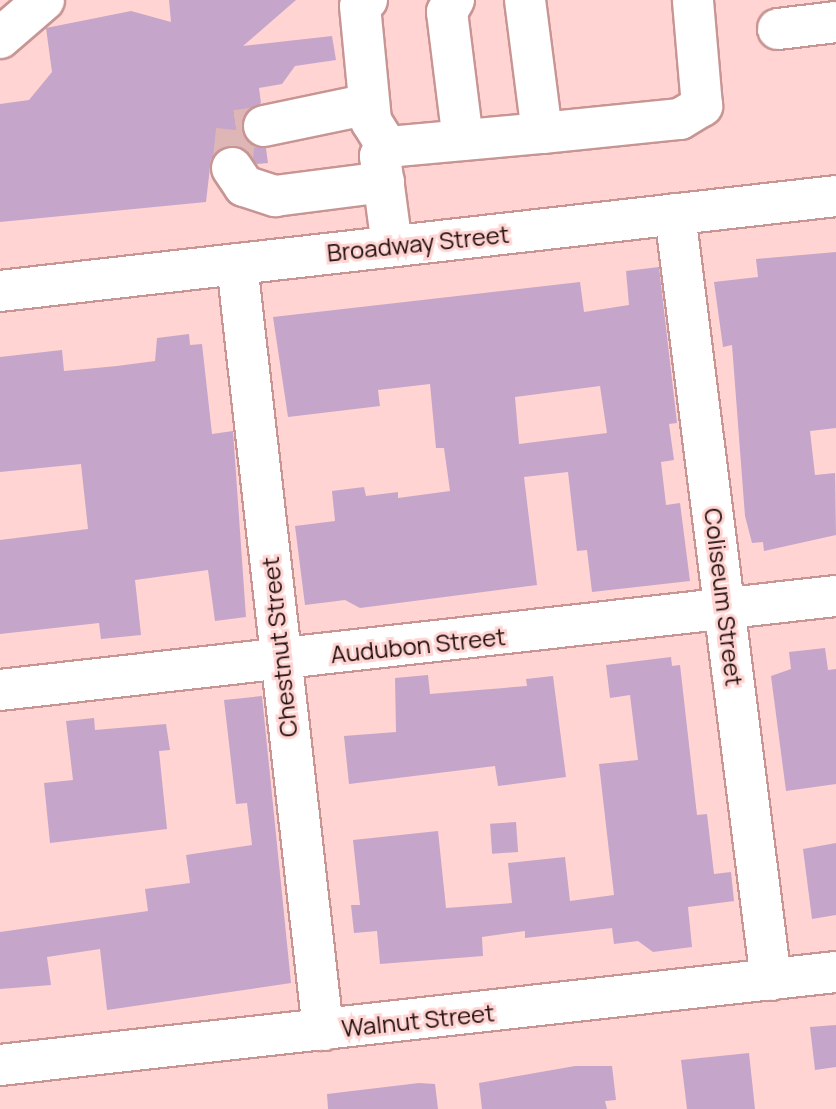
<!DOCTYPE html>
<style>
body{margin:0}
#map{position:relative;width:836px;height:1109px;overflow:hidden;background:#ffd4d2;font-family:Manrope,sans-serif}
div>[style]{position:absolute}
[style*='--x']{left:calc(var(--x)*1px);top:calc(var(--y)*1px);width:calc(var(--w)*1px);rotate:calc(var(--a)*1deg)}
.building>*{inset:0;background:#c5a6ca;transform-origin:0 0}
.minor-tunnel>*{height:40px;margin-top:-20px;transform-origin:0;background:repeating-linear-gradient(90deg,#deb6b5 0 40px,transparent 0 60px)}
.roads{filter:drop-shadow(2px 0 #c79593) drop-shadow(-2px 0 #c79593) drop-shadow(0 2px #c79593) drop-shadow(0 -2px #c79593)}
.minor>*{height:40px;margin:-20px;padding:0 20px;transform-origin:20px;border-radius:20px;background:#fff}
span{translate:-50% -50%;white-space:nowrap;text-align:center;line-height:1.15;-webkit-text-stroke:6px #ffd4d2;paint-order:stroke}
.street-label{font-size:24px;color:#200f0e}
</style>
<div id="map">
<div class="building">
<div style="clip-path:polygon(169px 0,296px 0,243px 46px,332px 36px,336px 60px,295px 66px,282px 84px,259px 88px,261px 103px,242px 118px,246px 141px,266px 148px,268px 163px,257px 164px,230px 145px,211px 159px,206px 202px,0 222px,0 104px,29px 100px,52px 72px,46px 28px,131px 11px,171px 22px)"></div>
<div style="clip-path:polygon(836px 252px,836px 428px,810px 431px,815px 475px,835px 473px,836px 535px,764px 551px,763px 542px,752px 543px,745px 516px,732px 345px,723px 347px,714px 282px,758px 277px,756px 259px)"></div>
<div style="clip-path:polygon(evenodd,659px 267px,677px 423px,669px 424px,674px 460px,661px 462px,666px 505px,680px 503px,690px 581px,592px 592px,587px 550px,577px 551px,568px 472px,524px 477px,537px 585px,360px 608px,345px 600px,305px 605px,295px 526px,335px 521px,332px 491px,364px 487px,366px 496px,398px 492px,398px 498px,450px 491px,444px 448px,436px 448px,430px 384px,378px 390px,380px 406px,288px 417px,273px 317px,580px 282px,584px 312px,629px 305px,626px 271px,659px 267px,600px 386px,607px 433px,519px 444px,515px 397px,600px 386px)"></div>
<div style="clip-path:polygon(189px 334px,190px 345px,202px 344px,212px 434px,233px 431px,246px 617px,215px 621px,208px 570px,135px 580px,141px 635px,101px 639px,99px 623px,0 634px,0 540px,88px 529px,81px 464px,0 472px,0 357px,62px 350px,64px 371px,117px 366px,155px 361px,157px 338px)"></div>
<div style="clip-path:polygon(825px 648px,828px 670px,836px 669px,836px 784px,786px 791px,771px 676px,791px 669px,789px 652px)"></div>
<div style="clip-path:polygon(671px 657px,672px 666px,680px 665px,697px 815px,707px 814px,714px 874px,731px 872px,734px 901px,688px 907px,692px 947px,653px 952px,638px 941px,614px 944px,612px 928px,525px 938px,525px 931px,482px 937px,483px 956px,380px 964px,377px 931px,354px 933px,351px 905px,360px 905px,353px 840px,438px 831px,446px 908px,512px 903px,508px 863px,565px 857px,570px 901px,614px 895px,599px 764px,638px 760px,630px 695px,610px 698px,606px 665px)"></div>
<div style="clip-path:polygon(428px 675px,430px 694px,527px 686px,526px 679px,553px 676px,566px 777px,498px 786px,495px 766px,349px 784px,344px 736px,396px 732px,395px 678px)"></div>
<div style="clip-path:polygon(262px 696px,291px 983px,107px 1010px,100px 949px,47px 957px,51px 985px,0 989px,0 932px,148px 911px,145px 889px,190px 883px,186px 855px,252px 845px,247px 803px,236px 804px,224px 700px)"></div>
<div style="clip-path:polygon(94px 718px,95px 730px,166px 724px,170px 750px,159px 751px,167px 829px,50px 843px,44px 783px,73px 780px,66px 721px)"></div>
<div style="left:516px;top:822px;width:30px;height:26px;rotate:86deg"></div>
<div style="clip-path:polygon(836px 843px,836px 915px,812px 919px,803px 849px)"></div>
<div style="clip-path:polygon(836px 1025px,836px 1067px,815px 1070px,810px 1027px)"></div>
<div style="clip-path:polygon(749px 1053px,755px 1109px,687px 1109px,681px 1060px)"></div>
<div style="clip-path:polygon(575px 1066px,612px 1066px,616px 1100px,605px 1101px,607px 1109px,482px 1109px,479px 1083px)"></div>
<div style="clip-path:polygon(419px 1083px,435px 1084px,438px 1109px,328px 1109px,327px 1094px)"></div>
</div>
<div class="minor-tunnel">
<div style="--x:232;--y:168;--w:38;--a:-84"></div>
<div style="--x:236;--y:130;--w:28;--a:-8"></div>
</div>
<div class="roads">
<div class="minor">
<div style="--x:367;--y:0;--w:9;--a:139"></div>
<div style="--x:360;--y:6;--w:116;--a:84.5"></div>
<div style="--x:371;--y:121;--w:31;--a:58"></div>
<div style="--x:454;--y:0;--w:14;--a:120"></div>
<div style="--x:447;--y:12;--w:129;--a:82.9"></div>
<div style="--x:525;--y:0;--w:134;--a:82.7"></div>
<div style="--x:542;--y:133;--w:139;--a:-5.8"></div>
<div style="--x:680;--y:119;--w:26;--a:-31"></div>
<div style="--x:702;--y:106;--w:106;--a:-94.9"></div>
<div style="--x:778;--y:29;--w:58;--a:-6.9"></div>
<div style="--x:0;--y:38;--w:58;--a:-40.8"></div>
<div style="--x:264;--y:126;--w:107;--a:-11.8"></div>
<div style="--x:232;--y:168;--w:22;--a:56"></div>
<div style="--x:244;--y:186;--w:33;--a:18"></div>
<div style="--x:275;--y:196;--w:110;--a:-7.3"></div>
<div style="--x:675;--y:214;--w:772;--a:82.86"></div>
<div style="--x:392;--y:246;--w:91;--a:-97.6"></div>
<div style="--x:380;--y:156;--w:11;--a:-52"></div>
<div style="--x:387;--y:147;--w:156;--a:-5.2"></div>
<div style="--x:237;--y:264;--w:771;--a:83.59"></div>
<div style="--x:0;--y:291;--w:841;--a:-6.48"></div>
<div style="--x:0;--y:690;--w:841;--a:-6.42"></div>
<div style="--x:0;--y:1065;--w:841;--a:-6.35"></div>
</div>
</div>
<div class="street-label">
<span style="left:418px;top:243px;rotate:-6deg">Broadway Street</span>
<span style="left:724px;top:597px;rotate:83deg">Coliseum Street</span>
<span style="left:418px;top:645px;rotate:-6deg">Audubon Street</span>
<span style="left:279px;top:647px;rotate:-96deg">Chestnut Street</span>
<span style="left:418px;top:1020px;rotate:-6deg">Walnut Street</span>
</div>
</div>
